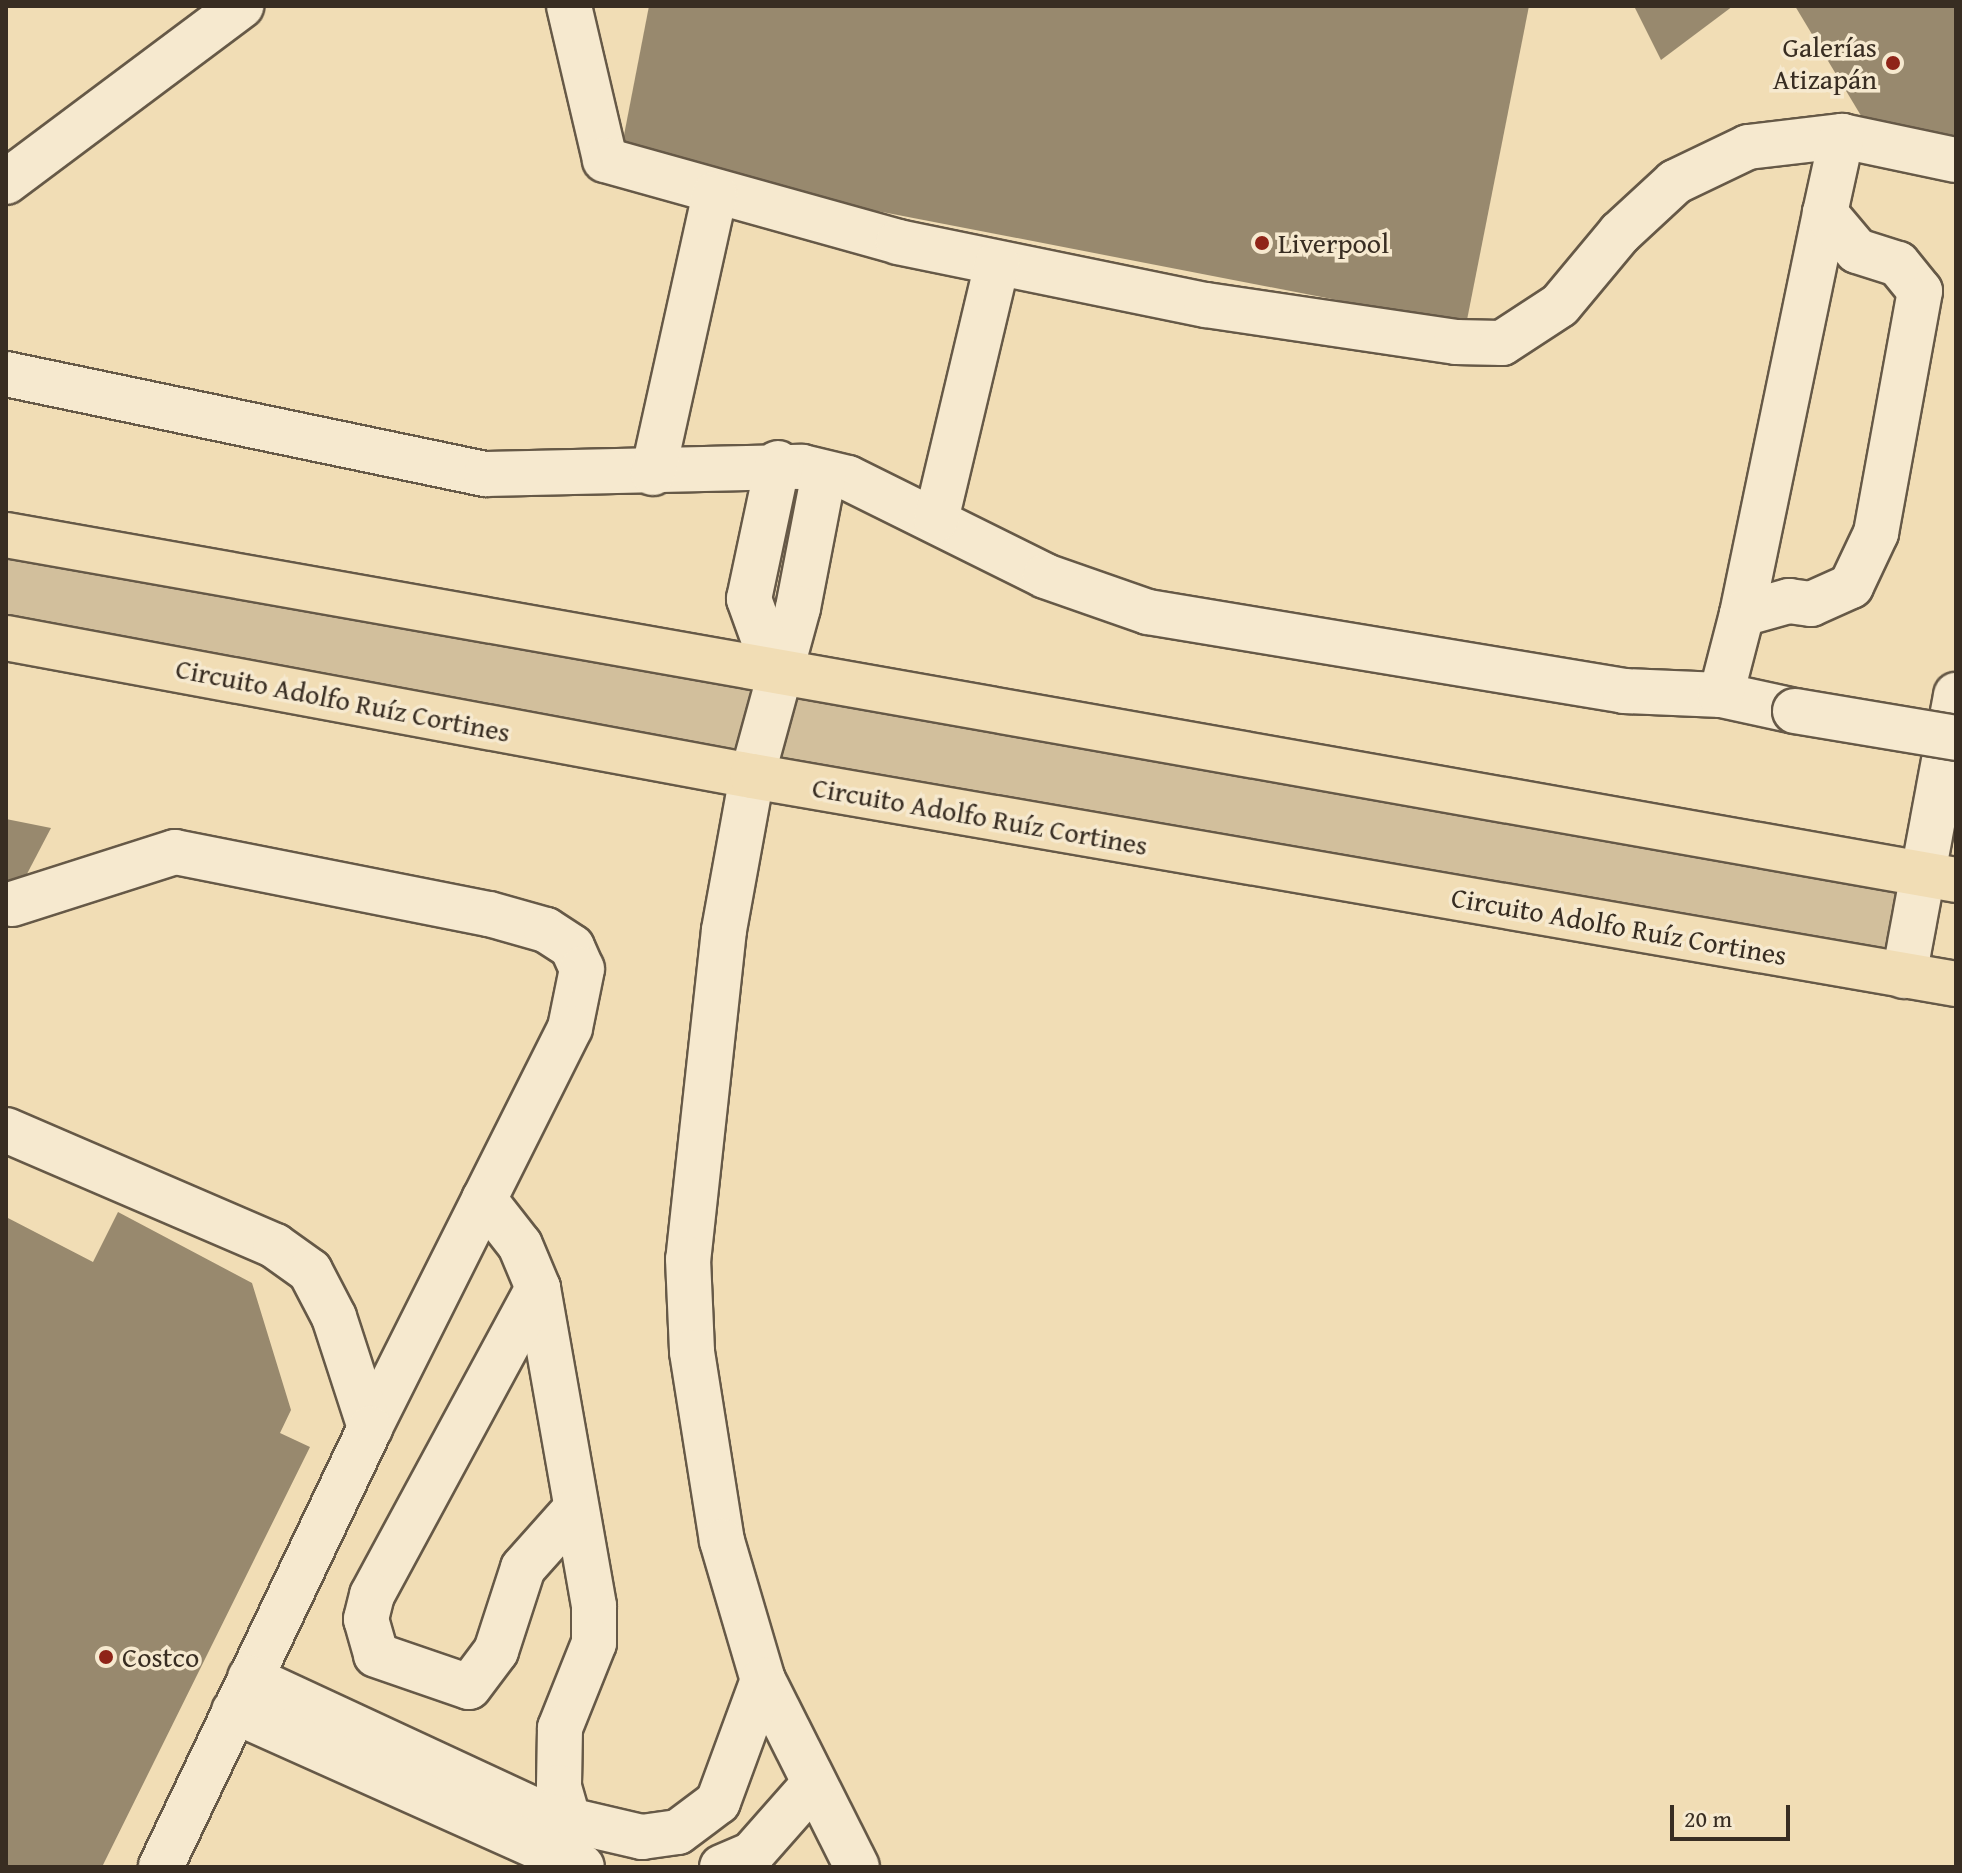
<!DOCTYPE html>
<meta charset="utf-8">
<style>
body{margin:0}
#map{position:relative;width:1962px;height:1873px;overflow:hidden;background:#f1ddb5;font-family:"Gentium Book Plus",serif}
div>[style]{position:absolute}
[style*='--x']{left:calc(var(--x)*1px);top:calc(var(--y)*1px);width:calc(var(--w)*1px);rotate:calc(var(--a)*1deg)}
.green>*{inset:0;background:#d2bf9c;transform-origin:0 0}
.building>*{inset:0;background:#98896e}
.roads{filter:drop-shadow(2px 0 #665947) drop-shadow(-2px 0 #665947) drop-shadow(0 2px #665947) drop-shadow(0 -2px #665947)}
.minor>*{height:44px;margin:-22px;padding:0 22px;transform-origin:22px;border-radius:22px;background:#f6e9cf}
.major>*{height:44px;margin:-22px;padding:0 22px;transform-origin:22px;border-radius:22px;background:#f1ddb5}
.bridges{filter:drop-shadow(2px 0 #665947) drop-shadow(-2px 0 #665947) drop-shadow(0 2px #665947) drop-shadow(0 -2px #665947)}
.minor-bridge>*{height:44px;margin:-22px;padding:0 22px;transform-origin:22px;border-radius:22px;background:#f6e9cf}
.dots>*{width:22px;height:22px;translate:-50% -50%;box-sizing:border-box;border:4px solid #f6e9cf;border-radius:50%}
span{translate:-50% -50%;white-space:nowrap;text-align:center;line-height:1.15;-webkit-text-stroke:7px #f6e9cf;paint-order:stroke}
.poi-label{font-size:28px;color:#382d22}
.right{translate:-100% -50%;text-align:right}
.left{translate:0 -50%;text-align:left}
.street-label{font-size:28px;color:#382d22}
.frame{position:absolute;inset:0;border:8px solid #382d22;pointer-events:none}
.scale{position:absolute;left:1670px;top:1805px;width:120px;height:36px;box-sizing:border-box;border:4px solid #382d22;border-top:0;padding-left:10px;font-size:24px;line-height:28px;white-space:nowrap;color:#382d22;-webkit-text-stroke:6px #f6e9cf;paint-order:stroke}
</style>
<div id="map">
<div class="green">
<div style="left:6px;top:535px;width:1945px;height:103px;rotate:10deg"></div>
</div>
<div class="building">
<div style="clip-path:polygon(649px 6px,1529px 6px,1466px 325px,619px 161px)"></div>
<div style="clip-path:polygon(1634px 6px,1733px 6px,1661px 60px)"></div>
<div style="clip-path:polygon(1795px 6px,1956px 6px,1956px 138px,1863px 119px)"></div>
<div style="clip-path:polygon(6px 819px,51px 828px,6px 914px)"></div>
<div style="clip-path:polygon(118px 1212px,252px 1283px,291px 1410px,280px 1433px,310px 1447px,102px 1867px,6px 1867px,6px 1217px,93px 1262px)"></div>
</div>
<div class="roads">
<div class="minor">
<div style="--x:569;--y:6;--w:158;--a:76.8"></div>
<div style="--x:605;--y:160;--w:304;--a:15.6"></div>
<div style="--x:898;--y:242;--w:314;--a:11.6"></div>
<div style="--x:1206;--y:305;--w:253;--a:8.4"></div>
<div style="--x:1456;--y:342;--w:46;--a:1.2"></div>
<div style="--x:1502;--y:343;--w:69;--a:-33.2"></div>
<div style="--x:1560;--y:305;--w:94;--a:-50.2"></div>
<div style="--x:1620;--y:233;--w:75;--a:-42.8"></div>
<div style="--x:1675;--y:182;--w:81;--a:-25.6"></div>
<div style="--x:1748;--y:147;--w:95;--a:-6.7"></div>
<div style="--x:1842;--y:136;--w:116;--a:11.9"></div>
<div style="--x:6;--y:182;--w:294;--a:-36.8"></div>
<div style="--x:6;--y:374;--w:490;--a:11.8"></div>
<div style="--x:486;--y:474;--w:316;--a:-1.3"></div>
<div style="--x:802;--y:467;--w:47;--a:13.4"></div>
<div style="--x:848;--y:478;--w:220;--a:26.4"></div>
<div style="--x:1045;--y:576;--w:109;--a:19.3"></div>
<div style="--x:1148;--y:612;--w:483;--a:9.4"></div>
<div style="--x:1624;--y:691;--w:97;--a:2.4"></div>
<div style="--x:1721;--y:695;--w:76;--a:12.2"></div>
<div style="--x:653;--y:473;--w:286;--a:-77.5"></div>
<div style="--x:824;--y:473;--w:137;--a:100.9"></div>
<div style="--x:798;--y:608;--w:174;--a:105.3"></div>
<div style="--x:752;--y:776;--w:157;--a:100.3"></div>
<div style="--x:724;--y:930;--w:331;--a:96.2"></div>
<div style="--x:688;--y:1259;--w:93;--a:87.5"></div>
<div style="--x:692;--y:1352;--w:191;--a:81"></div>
<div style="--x:722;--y:1541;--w:145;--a:73.6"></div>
<div style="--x:763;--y:1680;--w:209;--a:63.3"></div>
<div style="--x:936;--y:520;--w:264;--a:-76.6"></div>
<div style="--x:1742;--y:614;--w:409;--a:-78.3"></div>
<div style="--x:776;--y:674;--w:80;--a:-109.8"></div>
<div style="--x:749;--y:599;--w:139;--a:-78"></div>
<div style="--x:1721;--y:695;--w:84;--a:-75.5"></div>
<div style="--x:1742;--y:614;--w:49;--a:-15.5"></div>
<div style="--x:1789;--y:601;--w:22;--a:8"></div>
<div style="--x:1811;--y:604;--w:44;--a:-24.2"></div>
<div style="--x:1851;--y:586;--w:59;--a:-64.7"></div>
<div style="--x:1876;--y:533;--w:246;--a:-79.7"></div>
<div style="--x:1920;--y:291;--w:35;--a:-129"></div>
<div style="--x:1898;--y:264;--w:43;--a:-162.4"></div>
<div style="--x:1857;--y:251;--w:50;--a:-130.1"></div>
<div style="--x:1825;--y:213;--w:79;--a:-77.6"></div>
<div style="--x:12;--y:904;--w:171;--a:-17.7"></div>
<div style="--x:175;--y:852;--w:320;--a:11.2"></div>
<div style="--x:489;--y:914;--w:59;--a:15.7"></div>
<div style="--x:546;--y:930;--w:31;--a:33"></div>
<div style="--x:572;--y:947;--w:24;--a:66"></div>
<div style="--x:582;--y:969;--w:60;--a:101.5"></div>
<div style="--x:570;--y:1028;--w:447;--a:116.6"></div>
<div style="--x:1904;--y:976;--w:286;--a:-79.5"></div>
<div style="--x:6;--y:1130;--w:293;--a:23.3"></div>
<div style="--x:275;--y:1246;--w:43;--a:35.5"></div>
<div style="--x:310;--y:1271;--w:52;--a:62.4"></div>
<div style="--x:334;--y:1317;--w:117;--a:72"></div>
<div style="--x:370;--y:1428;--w:486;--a:115.5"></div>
<div style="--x:484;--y:1199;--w:58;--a:52"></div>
<div style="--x:520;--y:1245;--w:47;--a:67.3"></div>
<div style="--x:538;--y:1288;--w:323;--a:80"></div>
<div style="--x:594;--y:1606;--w:37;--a:90"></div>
<div style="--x:594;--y:1643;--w:92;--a:111.8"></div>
<div style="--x:560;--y:1728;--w:59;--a:91"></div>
<div style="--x:559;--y:1787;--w:36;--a:74"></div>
<div style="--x:538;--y:1288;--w:349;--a:118.4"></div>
<div style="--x:372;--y:1595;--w:25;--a:104"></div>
<div style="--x:366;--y:1619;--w:37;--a:74"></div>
<div style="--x:376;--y:1655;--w:98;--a:19"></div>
<div style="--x:469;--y:1687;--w:45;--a:-53.1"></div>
<div style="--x:496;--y:1651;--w:87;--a:-72"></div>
<div style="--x:523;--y:1568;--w:74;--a:-48.3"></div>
<div style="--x:250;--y:1678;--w:323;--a:24.9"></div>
<div style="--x:543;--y:1814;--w:102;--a:13.1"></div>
<div style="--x:642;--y:1837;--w:36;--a:-8"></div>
<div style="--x:678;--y:1832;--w:50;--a:-36.9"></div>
<div style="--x:718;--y:1802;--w:130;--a:-69.8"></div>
<div style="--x:234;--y:1711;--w:381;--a:24.1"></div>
<div style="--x:722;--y:1867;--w:33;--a:-23"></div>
<div style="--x:752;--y:1854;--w:89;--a:-48.6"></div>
</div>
<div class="major">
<div style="--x:6;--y:535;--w:1980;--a:10.03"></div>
<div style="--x:6;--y:638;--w:759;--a:10.48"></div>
<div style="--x:752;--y:776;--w:1222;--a:9.8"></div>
</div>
</div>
<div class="bridges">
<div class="minor-bridge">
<div style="--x:1795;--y:711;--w:163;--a:9.5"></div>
</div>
</div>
<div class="dots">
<div style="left:1893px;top:63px;background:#8f2418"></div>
<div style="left:1262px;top:243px;background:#8f2418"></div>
<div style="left:106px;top:1657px;background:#8f2418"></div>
</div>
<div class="poi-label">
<span class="right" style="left:1877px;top:63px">Galerías<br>Atizapán</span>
<span class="left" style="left:1278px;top:243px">Liverpool</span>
<span class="left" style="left:122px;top:1657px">Costco</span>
</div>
<div class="street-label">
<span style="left:343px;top:700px;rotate:11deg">Circuito Adolfo Ruíz Cortines</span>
<span style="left:980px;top:816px;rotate:10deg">Circuito Adolfo Ruíz Cortines</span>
<span style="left:1619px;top:926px;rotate:10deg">Circuito Adolfo Ruíz Cortines</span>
</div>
<div class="frame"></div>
<div class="scale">20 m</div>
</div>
